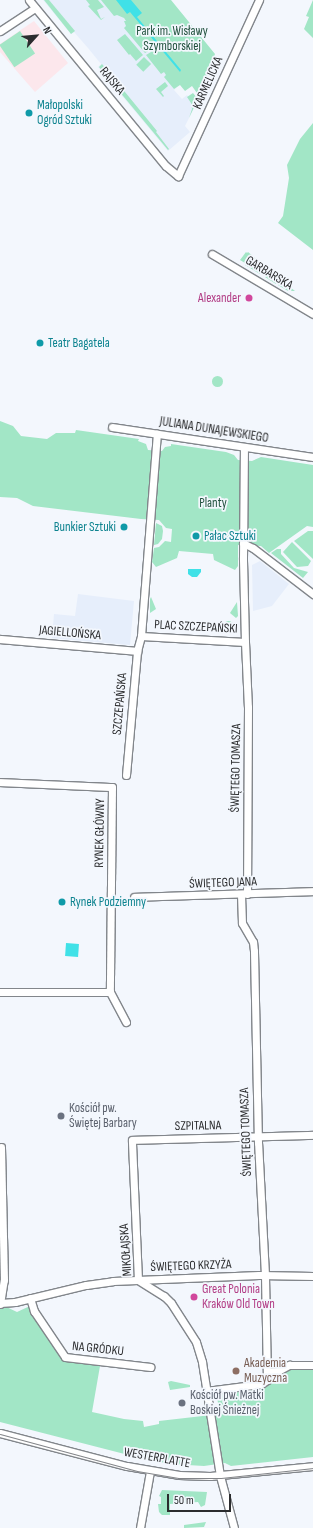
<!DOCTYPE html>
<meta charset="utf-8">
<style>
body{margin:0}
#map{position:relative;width:313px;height:1528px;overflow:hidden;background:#f3f7fd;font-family:"Sofia Sans Condensed",sans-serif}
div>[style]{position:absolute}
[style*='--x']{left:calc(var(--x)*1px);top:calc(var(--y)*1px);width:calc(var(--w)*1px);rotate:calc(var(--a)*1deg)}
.built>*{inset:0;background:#e6eefb}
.education>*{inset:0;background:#fce7ec}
.green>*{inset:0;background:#a2e6c6;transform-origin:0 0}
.round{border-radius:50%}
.water>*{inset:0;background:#40e1e7;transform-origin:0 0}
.roads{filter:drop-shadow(1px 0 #82868b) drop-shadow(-1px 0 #82868b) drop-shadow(0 1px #82868b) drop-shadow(0 -1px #82868b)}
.minor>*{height:7px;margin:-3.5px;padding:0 3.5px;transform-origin:3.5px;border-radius:3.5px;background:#fff}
.tram>*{height:1px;margin:-0.5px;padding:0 0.5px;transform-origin:0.5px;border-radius:0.5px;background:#838589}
.dots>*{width:11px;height:11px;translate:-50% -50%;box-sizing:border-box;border:2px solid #f3f7fd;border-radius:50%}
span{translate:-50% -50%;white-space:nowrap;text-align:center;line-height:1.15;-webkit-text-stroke:3.5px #f3f7fd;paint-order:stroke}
.park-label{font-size:13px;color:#1f503c}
.street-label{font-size:13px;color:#2b2c2e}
.culture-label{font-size:13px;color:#0d838f}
.left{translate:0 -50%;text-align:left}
.right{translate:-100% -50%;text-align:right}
.hotel-label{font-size:13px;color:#b23c85}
.worship-label{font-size:13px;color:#5b616d}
.education-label{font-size:13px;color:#785e54}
.north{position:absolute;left:16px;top:16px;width:40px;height:40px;-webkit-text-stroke:3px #f3f7fd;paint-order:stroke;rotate:63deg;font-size:11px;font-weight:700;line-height:16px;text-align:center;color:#2b2c2e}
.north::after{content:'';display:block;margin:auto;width:14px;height:18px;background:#2b2c2e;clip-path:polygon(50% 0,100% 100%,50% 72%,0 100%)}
.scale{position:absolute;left:167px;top:1494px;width:64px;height:18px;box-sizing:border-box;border:2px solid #2b2c2e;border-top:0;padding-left:5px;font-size:12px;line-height:14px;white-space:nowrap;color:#2b2c2e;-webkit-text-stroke:3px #f3f7fd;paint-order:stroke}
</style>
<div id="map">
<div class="built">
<div style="clip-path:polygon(43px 0,109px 0,179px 85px,174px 90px,182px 99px,187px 95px,195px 106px,185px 126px,190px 132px,168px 151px,98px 67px,101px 64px,88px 48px,74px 32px,71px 34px)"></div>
<div style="clip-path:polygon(260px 561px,289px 584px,272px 606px,253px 611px,252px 565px)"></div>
<div style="clip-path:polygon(78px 594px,134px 601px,130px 645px,52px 638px,54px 614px,75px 616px)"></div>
</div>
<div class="education">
<div style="clip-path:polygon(34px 21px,68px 63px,35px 92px,0 52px,0 44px)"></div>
</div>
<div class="green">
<div style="clip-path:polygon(44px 0,49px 0,75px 31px,71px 34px)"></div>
<div style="clip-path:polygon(86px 0,98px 0,104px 7px,97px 10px,101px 19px,105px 17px,101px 20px,88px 6px,90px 5px)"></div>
<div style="clip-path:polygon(101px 0,171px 0,215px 54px,199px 96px,192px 86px,185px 91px,180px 85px,174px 89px,164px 77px,166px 75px,164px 72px,161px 74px,146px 55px,151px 52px,150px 50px,145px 53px,124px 28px,126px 26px,124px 21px,126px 21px,124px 18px,117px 15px,114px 16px)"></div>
<div style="clip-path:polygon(313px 0,313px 38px,304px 29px,309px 17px,306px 16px)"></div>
<div style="left:20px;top:31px;width:27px;height:25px;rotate:56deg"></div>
<div style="clip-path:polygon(125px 34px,143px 55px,136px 61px,130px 54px,129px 55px,117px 40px)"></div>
<div style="left:144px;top:57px;width:10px;height:11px;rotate:45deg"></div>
<div style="clip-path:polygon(102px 64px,157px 131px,156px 132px,169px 149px,168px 150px,99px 67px)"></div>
<div style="clip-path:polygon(165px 82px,168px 86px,161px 92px,164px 96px,163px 97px,156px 89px)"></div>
<div style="clip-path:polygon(193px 93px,198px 99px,189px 118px,192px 109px,191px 103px,187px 97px)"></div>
<div style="clip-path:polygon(313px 123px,313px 250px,278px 223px,283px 216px,289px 178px,287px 165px,300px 139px)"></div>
<div style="clip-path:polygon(246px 252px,247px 253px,248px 252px,266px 267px,260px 274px,245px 265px,245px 263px,240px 260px)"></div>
<div style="clip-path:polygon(270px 271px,280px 279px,276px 284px,265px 277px)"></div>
<div style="clip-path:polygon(282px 281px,295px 291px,288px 291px,278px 285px)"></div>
<div class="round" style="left:211.5px;top:375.5px;width:11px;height:11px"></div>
<div style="clip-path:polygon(0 421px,13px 426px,21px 436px,47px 439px,56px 433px,75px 433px,76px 430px,139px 439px,138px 441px,146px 444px,148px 450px,162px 451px,165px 447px,171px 446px,171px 444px,226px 452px,234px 455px,238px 460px,252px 461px,261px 457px,313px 465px,313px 527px,307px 526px,269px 553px,261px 546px,238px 545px,238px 566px,235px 570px,214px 560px,213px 554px,179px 551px,177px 558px,156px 567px,152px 562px,154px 548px,159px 547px,165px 541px,171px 542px,172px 529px,166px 528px,159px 520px,141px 519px,33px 506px,17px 498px,0 497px)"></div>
<div style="clip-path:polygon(156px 523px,162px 526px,163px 531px,162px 539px,158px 544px,154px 545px)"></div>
<div style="clip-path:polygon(308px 531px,313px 531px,313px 559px,294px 541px)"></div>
<div style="clip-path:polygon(292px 542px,311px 561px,308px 566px,297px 567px,283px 552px)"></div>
<div style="clip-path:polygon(277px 549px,281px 549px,281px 554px,294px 568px,308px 572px,303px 578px,271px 553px)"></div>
<div style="clip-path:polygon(151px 597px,156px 609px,150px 613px,150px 599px)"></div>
<div style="clip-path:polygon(237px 602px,238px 616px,236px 618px,230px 613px)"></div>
<div class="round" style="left:223.5px;top:620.5px;width:9px;height:9px"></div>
<div style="clip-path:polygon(0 1304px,17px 1312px,30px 1306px,61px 1357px,69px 1362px,100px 1366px,92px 1412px,124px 1419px,143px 1421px,144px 1427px,159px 1424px,159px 1421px,220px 1414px,216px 1392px,264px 1387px,289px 1369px,313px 1370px,313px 1457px,231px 1466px,225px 1463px,204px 1466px,171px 1464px,144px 1459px,0 1422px)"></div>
<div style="clip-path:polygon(171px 1381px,190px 1385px,190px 1387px,170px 1390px,168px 1382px)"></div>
<div style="clip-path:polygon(162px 1490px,207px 1492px,205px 1505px,201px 1507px,198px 1502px,170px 1504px,170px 1515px,162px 1515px,159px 1512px,158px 1504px,161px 1504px,161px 1497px,159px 1496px)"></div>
<div style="clip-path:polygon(206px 1522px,204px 1527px,184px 1528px,184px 1525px)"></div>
</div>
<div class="water">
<div style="clip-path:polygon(116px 0,131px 0,142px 13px,137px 17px,181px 70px,180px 72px,130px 12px,127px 14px)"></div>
<div style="clip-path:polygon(188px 569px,201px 569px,201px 572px,197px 577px,192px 577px,188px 574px)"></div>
<div style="left:66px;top:943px;width:13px;height:13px;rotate:4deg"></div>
</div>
<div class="roads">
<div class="minor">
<div style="--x:29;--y:0;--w:215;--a:50.5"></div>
<div style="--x:166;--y:166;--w:16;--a:40"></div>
<div style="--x:178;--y:176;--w:194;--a:-65.3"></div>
<div style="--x:0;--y:31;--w:42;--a:-33.3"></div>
<div style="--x:212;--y:254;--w:117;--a:30.7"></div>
<div style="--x:112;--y:427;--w:203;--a:8.5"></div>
<div style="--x:243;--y:543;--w:11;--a:27"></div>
<div style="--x:253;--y:548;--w:76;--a:37.5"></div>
<div style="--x:141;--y:636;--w:104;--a:3.3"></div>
<div style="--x:245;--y:642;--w:84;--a:-91.4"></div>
<div style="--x:243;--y:558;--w:111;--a:-89.5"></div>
<div style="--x:0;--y:639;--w:138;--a:5"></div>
<div style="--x:245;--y:642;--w:65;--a:87.4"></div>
<div style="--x:248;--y:707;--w:187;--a:90.3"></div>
<div style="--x:126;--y:775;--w:124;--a:-84.9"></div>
<div style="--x:137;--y:651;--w:16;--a:-75"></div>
<div style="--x:141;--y:636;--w:203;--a:-85.5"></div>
<div style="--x:0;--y:782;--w:112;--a:2.6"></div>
<div style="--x:112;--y:787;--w:205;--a:90.6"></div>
<div style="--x:110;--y:992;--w:110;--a:180"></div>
<div style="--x:134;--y:897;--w:179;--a:-1.9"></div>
<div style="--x:110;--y:992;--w:34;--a:62"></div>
<div style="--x:138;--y:1280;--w:140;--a:-92.5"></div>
<div style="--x:132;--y:1140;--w:181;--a:-1.6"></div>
<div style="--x:138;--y:1280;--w:31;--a:32"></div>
<div style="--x:164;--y:1296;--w:10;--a:45"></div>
<div style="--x:171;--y:1303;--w:46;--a:57.3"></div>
<div style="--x:196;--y:1342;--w:21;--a:73"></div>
<div style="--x:202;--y:1362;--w:115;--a:81"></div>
<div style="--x:220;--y:1476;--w:54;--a:74.9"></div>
<div style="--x:30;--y:1298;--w:14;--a:73"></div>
<div style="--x:34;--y:1311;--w:55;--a:56"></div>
<div style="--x:65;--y:1357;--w:86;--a:6.7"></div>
<div style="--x:0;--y:1303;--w:15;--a:-4"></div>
<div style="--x:15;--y:1302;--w:73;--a:-13.5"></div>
<div style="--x:86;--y:1285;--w:27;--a:-8"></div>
<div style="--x:113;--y:1281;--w:146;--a:-2.4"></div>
<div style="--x:259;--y:1275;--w:54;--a:1.1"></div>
<div style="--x:0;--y:1304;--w:24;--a:-81"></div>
<div style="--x:4;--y:1280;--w:133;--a:-91.3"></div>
<div style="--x:267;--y:1372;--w:11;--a:-5"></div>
<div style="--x:278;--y:1371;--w:13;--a:-29"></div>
<div style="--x:289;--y:1365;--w:24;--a:0"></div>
<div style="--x:206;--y:1391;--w:55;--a:-7.3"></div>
<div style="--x:261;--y:1384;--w:7;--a:-34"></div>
<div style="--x:267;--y:1380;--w:105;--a:-91.1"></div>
<div style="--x:265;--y:1275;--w:132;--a:-93"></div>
<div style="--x:258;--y:1143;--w:192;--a:-91.2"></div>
<div style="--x:254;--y:951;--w:9;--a:-96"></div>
<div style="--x:253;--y:942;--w:22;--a:-120"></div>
<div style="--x:242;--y:923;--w:29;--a:-92"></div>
<div style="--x:0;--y:1433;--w:131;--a:14.6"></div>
<div style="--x:127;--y:1466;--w:53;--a:9.8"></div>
<div style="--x:179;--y:1475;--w:31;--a:2"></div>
<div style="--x:210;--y:1476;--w:103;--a:-5.5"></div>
<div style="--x:140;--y:1528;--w:58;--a:-80"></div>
</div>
</div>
<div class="tram">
<div style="--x:0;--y:1434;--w:142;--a:15.1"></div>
<div style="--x:137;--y:1471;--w:42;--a:9.7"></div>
<div style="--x:178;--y:1478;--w:43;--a:0"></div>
<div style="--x:221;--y:1478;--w:93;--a:-6.2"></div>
</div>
<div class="dots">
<div style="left:29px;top:113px;background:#0f9aa8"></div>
<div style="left:249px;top:298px;background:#d1479c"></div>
<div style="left:40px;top:343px;background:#0f9aa8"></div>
<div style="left:124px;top:527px;background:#0f9aa8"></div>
<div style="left:196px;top:536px;background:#0f9aa8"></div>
<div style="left:62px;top:902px;background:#0f9aa8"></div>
<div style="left:61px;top:1116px;background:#6b7280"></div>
<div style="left:194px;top:1297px;background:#d1479c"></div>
<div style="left:236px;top:1371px;background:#8d6e63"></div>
<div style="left:182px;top:1403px;background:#6b7280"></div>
</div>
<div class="park-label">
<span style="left:172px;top:39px">Park im. Wisławy<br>Szymborskiej</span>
<span style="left:213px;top:503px">Planty</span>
</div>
<div class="street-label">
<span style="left:112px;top:81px;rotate:50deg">RAJSKA</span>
<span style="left:208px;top:83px;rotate:-66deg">KARMELICKA</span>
<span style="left:269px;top:273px;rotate:31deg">GARBARSKA</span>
<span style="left:214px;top:430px;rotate:9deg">JULIANA DUNAJEWSKIEGO</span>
<span style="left:196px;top:627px;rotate:3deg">PLAC SZCZEPAŃSKI</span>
<span style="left:70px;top:633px;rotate:5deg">JAGIELLOŃSKA</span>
<span style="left:120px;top:704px;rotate:-85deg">SZCZEPAŃSKA</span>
<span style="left:236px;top:768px;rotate:-89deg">ŚWIĘTEGO TOMASZA</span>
<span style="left:100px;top:833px;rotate:-89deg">RYNEK GŁÓWNY</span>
<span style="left:223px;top:883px;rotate:-2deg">ŚWIĘTEGO JANA</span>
<span style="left:198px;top:1126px;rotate:-1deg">SZPITALNA</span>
<span style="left:246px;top:1132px;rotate:-92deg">ŚWIĘTEGO TOMASZA</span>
<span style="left:126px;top:1250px;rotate:-94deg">MIKOŁAJSKA</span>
<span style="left:191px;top:1266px;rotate:-2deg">ŚWIĘTEGO KRZYŻA</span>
<span style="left:98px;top:1349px;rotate:6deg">NA GRÓDKU</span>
<span style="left:157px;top:1458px;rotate:10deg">WESTERPLATTE</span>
</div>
<div class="culture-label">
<span class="left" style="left:37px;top:113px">Małopolski<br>Ogród Sztuki</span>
<span class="left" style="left:48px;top:343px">Teatr Bagatela</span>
<span class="right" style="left:116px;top:527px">Bunkier Sztuki</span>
<span class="left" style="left:204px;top:536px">Pałac Sztuki</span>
<span class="left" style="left:70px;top:902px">Rynek Podziemny</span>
</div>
<div class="hotel-label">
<span class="right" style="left:241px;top:298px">Alexander</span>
<span class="left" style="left:202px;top:1297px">Great Polonia<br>Kraków Old Town</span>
</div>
<div class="worship-label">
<span class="left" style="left:69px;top:1116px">Kościół pw.<br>Świętej Barbary</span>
<span class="left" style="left:190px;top:1403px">Kościół pw. Matki<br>Boskiej Śnieżnej</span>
</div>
<div class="education-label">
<span class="left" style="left:244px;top:1371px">Akademia<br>Muzyczna</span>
</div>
<div class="north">N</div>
<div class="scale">50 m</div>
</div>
